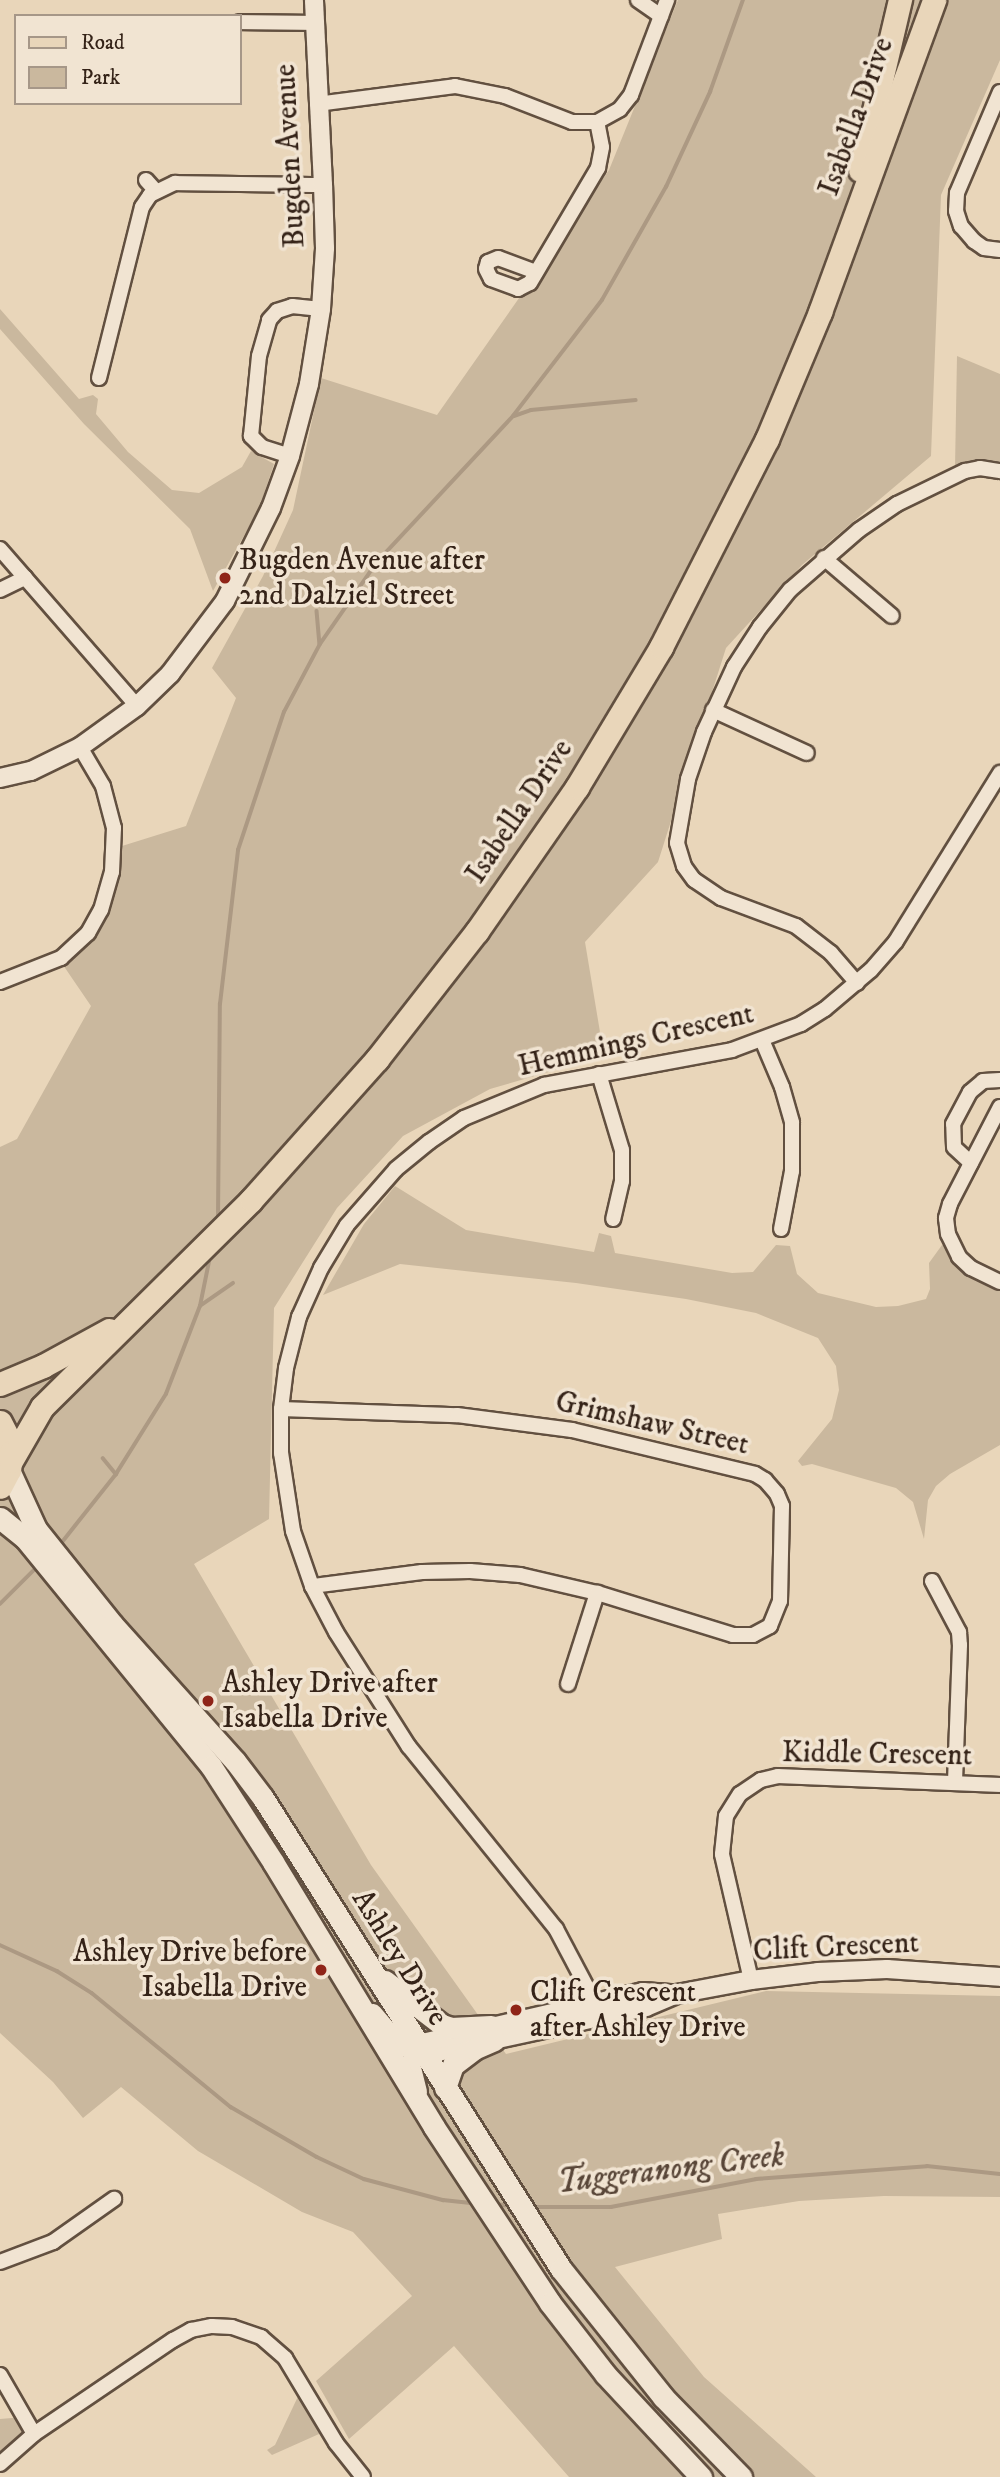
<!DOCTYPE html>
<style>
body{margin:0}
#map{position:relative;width:1000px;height:2477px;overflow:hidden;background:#e9d6ba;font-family:"IM FELL DW Pica",serif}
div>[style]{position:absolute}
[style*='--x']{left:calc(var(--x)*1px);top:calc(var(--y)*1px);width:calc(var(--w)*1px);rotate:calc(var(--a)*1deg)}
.green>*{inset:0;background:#cab89e}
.stream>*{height:3.5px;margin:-1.75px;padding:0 1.75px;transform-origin:1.75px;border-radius:1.75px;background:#ac9983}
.roads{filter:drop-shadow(2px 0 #625040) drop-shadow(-2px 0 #625040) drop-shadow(0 2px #625040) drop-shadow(0 -2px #625040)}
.minor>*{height:14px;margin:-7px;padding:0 7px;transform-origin:7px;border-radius:7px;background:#f1e4d2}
.tertiary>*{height:18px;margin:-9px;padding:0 9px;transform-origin:9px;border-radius:9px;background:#f1e4d2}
.secondary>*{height:21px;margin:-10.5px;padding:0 10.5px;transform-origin:10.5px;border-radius:10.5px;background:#f1e4d2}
.primary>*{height:23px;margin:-11.5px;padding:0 11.5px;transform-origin:11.5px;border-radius:11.5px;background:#e9d6ba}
.dots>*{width:19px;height:19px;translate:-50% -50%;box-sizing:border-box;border:4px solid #f1e4d2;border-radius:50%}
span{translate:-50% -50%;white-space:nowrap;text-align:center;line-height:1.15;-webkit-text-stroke:7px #f1e4d2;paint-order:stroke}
.street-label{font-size:30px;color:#352318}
.poi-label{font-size:30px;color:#352318}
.left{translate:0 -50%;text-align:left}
.right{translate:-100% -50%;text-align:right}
.water-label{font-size:32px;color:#594638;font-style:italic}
.legend{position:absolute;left:14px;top:14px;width:228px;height:91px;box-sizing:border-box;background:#f1e4d2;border:2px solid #a69788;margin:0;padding:9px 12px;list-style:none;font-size:21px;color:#352318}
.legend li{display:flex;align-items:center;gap:14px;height:35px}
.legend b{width:35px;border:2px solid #a69788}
</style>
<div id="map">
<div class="green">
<div style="clip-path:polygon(678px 0,1000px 0,1000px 60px,941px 195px,931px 456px,802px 565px,726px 648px,658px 862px,585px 942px,604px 1056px,490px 1089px,403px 1136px,337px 1208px,274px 1308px,269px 1519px,194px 1564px,371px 1865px,506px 2054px,766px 1991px,1000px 1996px,1000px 2197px,884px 2196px,799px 2201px,718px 2214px,722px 2239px,615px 2267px,704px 2377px,816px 2477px,569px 2477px,454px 2346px,349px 2439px,316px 2381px,412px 2296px,353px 2232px,302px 2212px,198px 2151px,121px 2087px,83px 2118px,53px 2082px,0 2033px,0 1147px,17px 1139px,91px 1006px,61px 962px,104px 912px,117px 884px,122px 846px,186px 826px,236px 698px,212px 668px,263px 576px,293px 510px,321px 378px,437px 415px,609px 170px)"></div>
<div style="clip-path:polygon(0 309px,79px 399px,93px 395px,98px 399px,96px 414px,128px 452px,172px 490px,199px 493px,242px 467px,251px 451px,274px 464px,259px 509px,213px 591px,190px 529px,84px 424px,0 329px)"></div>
<div style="clip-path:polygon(957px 356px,1000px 374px,1000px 472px,955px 468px)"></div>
<div style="clip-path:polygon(395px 1186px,466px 1230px,594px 1252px,599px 1233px,611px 1236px,615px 1253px,732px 1273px,753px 1272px,776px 1245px,790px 1246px,797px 1274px,818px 1293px,876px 1307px,898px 1306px,926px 1299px,930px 1289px,929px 1263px,942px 1245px,946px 1245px,969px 1275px,1000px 1290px,1000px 1445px,950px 1474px,936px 1486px,928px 1500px,924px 1539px,913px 1502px,896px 1488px,812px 1464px,802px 1466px,798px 1461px,832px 1419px,839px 1390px,836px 1366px,818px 1338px,756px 1313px,686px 1299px,576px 1283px,400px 1264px,323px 1295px,364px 1224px)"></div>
<div style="clip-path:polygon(302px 2388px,328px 2430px,272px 2455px,267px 2450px,275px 2445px)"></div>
<div style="clip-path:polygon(24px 2417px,34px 2434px,0 2465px,0 2419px)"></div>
</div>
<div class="stream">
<div style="--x:514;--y:416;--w:18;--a:-19"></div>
<div style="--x:531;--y:410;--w:105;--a:-5.4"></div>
<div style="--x:317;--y:611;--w:33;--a:85"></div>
<div style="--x:218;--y:1218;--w:214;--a:-89.5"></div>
<div style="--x:220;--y:1004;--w:155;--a:-83.3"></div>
<div style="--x:238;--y:850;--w:145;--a:-71.6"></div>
<div style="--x:284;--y:712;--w:77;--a:-62.1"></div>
<div style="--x:320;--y:644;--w:100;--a:-55.2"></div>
<div style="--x:377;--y:562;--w:200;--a:-47"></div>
<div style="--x:513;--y:416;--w:146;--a:-52.5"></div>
<div style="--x:602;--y:300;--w:130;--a:-60.5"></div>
<div style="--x:666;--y:187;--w:105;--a:-65.1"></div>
<div style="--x:710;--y:92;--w:98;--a:-70.3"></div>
<div style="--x:200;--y:1306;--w:40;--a:-34.9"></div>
<div style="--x:103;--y:1458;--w:21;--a:51"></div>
<div style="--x:59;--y:1546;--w:92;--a:-51.6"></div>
<div style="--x:116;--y:1474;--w:94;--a:-58"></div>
<div style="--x:166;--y:1394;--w:94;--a:-68.9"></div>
<div style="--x:200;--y:1306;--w:55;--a:-78.5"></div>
<div style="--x:0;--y:1604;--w:54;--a:-45"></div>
<div style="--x:0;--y:1945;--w:63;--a:24.5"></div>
<div style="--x:57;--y:1971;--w:41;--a:32.2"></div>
<div style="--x:92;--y:1993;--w:180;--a:39.4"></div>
<div style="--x:231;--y:2107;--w:99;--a:30.2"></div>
<div style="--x:317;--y:2157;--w:52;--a:25.1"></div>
<div style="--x:364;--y:2179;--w:82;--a:14.9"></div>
<div style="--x:443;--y:2200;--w:30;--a:6"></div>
<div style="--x:495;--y:2204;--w:17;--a:7"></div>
<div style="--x:533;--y:2207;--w:78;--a:0"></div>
<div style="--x:611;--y:2207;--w:148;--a:-10.9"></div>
<div style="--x:756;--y:2179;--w:171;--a:-4.3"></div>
<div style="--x:927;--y:2166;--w:73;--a:6.3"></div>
</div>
<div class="roads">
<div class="minor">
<div style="--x:638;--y:0;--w:28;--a:35"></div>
<div style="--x:240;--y:22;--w:73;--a:0.8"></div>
<div style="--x:1000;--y:92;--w:110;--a:113.1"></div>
<div style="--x:957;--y:193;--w:18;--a:93"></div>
<div style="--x:956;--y:211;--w:16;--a:72"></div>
<div style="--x:961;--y:226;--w:20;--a:49"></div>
<div style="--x:974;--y:241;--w:12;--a:35"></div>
<div style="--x:984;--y:248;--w:16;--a:7"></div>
<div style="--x:317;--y:104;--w:139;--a:-7.4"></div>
<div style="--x:455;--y:86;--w:51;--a:11.3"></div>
<div style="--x:505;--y:96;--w:72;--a:21.2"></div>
<div style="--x:572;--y:122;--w:25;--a:0"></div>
<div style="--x:597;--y:122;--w:26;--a:-29"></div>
<div style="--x:620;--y:109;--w:18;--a:-52"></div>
<div style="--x:631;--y:95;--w:102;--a:-69.2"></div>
<div style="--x:146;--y:180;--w:15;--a:48"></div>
<div style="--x:536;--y:272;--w:40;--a:-159.8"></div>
<div style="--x:498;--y:258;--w:11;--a:158"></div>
<div style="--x:488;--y:262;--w:7;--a:106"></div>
<div style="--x:486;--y:269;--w:11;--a:63"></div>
<div style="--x:491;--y:279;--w:29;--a:20"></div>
<div style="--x:518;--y:289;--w:13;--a:-27"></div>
<div style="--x:530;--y:283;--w:134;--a:-59.4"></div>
<div style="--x:598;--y:168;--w:21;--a:-79"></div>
<div style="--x:602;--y:147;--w:25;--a:-101"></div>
<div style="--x:99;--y:378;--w:176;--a:-75.9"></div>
<div style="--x:142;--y:207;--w:14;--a:-56"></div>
<div style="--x:150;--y:195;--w:28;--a:-26"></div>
<div style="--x:175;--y:183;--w:148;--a:0.8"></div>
<div style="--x:290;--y:456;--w:29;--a:-162"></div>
<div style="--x:262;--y:447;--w:16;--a:-135"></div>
<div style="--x:251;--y:436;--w:80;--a:-84.3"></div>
<div style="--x:259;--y:356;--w:37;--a:-74"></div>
<div style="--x:269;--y:320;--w:12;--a:-48"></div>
<div style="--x:277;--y:311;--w:16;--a:-18"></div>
<div style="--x:292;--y:306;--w:29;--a:6"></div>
<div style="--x:0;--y:549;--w:208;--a:48.9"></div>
<div style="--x:824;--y:558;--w:89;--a:40.5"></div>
<div style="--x:0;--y:590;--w:28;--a:-26"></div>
<div style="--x:713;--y:710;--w:103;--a:24.6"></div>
<div style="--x:0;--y:982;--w:66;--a:-21.5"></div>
<div style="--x:61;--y:958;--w:37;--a:-43"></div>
<div style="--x:88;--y:933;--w:26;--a:-61"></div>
<div style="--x:101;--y:910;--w:40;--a:-74"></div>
<div style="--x:112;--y:872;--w:44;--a:-87.4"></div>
<div style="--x:114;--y:828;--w:43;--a:-104.7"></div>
<div style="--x:103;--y:786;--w:45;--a:-120.5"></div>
<div style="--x:857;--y:983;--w:40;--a:-131"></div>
<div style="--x:831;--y:953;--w:44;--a:-142.4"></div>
<div style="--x:796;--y:926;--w:80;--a:-159.5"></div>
<div style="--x:721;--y:898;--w:32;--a:-146"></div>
<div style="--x:694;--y:880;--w:17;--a:-126"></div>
<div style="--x:684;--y:866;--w:24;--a:-107"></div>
<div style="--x:677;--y:843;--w:65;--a:-80.2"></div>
<div style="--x:688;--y:779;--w:50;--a:-71.2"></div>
<div style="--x:704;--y:732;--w:72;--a:-65.2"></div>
<div style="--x:734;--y:667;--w:48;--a:-57"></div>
<div style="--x:760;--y:627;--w:48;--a:-51"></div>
<div style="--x:790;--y:590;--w:91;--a:-41"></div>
<div style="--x:859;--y:530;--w:46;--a:-34.4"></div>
<div style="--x:897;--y:504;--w:76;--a:-25.9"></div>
<div style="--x:965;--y:471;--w:15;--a:-11"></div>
<div style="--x:980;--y:468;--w:20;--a:9"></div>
<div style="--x:762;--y:1040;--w:51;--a:66.9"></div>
<div style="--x:782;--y:1087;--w:37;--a:74"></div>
<div style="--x:792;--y:1123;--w:48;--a:90"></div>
<div style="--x:792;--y:1171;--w:59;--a:100.7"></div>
<div style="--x:599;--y:1074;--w:79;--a:73.2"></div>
<div style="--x:622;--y:1150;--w:31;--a:90"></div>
<div style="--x:622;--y:1181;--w:39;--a:103"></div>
<div style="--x:1000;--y:1107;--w:109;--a:117.3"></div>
<div style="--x:950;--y:1204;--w:15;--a:106"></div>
<div style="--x:946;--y:1218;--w:16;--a:83"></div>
<div style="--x:948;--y:1234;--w:25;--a:64"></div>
<div style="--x:959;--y:1257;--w:16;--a:43"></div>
<div style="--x:971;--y:1268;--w:32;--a:26"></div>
<div style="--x:971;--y:1163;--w:23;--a:-137"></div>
<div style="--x:954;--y:1147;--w:23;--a:-92"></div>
<div style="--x:953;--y:1124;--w:36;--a:-62"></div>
<div style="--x:970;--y:1092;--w:17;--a:-40"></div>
<div style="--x:983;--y:1081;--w:17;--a:-3"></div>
<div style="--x:281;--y:1409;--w:176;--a:2"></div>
<div style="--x:457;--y:1415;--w:116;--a:7.4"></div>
<div style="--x:572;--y:1430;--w:188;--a:13.5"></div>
<div style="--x:755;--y:1474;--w:12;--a:31"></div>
<div style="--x:765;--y:1480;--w:18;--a:49"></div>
<div style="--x:777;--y:1494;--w:13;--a:67"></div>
<div style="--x:782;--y:1506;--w:95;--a:91.2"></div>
<div style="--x:780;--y:1601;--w:27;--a:112"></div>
<div style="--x:770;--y:1626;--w:19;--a:152"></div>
<div style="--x:753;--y:1635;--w:20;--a:180"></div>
<div style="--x:733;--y:1635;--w:142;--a:-162.8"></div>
<div style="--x:597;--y:1593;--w:79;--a:-166.8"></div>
<div style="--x:520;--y:1575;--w:50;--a:-175.4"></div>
<div style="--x:470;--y:1571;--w:48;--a:178.8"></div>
<div style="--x:422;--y:1572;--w:111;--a:172.7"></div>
<div style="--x:932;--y:1581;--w:58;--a:62.1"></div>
<div style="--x:959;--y:1632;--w:13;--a:86"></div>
<div style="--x:960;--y:1645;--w:136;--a:92.1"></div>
<div style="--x:568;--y:1684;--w:96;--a:-72.3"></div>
<div style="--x:751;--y:1980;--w:129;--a:-103"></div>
<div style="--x:722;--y:1854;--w:38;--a:-84"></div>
<div style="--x:726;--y:1816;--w:26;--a:-58"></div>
<div style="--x:740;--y:1794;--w:25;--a:-34"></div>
<div style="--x:761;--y:1780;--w:17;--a:-13"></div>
<div style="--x:778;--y:1776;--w:222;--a:2.3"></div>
<div style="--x:600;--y:2012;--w:94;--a:-117.9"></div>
<div style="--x:556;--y:1929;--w:234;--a:-128.9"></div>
<div style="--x:409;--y:1747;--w:136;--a:-122.4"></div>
<div style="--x:336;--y:1632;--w:52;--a:-117.6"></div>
<div style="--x:312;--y:1586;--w:58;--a:-109.1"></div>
<div style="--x:293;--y:1531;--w:79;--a:-98.7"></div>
<div style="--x:281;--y:1453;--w:44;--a:-90"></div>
<div style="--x:281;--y:1409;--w:41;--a:-83"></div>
<div style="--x:286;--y:1368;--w:53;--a:-75.7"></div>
<div style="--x:299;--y:1317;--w:54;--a:-65.8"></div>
<div style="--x:321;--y:1268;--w:50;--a:-58.8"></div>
<div style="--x:347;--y:1225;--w:74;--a:-48.8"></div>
<div style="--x:396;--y:1169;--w:43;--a:-39.3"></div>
<div style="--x:429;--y:1142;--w:42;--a:-34.4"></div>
<div style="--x:464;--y:1118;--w:87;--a:-22.4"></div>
<div style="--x:544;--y:1085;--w:191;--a:-10.5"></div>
<div style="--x:732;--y:1050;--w:74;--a:-20.6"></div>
<div style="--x:801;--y:1024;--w:28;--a:-32"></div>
<div style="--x:825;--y:1009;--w:60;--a:-40.3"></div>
<div style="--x:871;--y:970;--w:38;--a:-49"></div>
<div style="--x:896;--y:941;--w:198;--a:-58.2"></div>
<div style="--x:0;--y:2262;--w:57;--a:-20.7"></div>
<div style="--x:53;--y:2242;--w:75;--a:-35.2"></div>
<div style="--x:0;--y:2375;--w:68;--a:60"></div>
<div style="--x:0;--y:2464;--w:45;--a:-41.4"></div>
<div style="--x:34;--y:2434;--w:168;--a:-34.1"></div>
<div style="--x:173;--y:2340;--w:21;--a:-29"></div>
<div style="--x:191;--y:2330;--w:21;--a:-11"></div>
<div style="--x:212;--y:2326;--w:20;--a:3"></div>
<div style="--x:232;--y:2327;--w:31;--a:19"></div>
<div style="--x:261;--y:2337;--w:32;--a:41"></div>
<div style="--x:285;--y:2358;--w:99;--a:59"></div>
<div style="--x:336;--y:2443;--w:43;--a:51.5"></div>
</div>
<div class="tertiary">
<div style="--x:0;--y:778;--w:32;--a:-13"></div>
<div style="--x:31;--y:771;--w:55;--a:-26.1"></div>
<div style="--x:80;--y:747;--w:70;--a:-35.7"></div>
<div style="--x:137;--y:706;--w:46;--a:-44.1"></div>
<div style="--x:170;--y:674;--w:91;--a:-53"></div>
<div style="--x:225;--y:601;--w:104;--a:-63.7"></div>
<div style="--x:271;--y:508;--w:55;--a:-69.9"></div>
<div style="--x:290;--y:456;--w:74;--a:-75.2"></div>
<div style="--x:309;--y:384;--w:76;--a:-80.9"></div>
<div style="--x:321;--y:309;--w:61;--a:-86.2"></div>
<div style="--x:325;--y:248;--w:63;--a:-91.8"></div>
<div style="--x:323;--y:185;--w:185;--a:-92.8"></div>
<div style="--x:373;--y:2013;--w:43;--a:49.7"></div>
<div style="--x:401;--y:2046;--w:25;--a:21"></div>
<div style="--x:424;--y:2055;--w:227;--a:-12.2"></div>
<div style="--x:646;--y:2007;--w:34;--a:-23"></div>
<div style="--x:677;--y:1994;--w:75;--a:-10.7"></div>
<div style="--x:751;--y:1980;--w:67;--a:-6.8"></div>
<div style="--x:818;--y:1972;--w:69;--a:-2.5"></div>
<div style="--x:887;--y:1969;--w:113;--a:4"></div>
<div style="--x:418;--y:2092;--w:29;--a:-104"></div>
<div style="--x:411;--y:2064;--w:21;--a:-71"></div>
<div style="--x:418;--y:2044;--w:231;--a:-13"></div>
<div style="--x:643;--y:1992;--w:27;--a:4"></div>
</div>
<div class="secondary">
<div style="--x:9;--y:1470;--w:65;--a:65.4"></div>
<div style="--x:36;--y:1529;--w:122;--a:51.3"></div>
<div style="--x:112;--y:1624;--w:184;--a:48.1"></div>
<div style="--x:235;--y:1761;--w:46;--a:52.9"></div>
<div style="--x:263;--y:1798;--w:557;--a:57.68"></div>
<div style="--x:561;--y:2269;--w:164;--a:51.4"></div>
<div style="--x:663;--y:2397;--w:112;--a:45.7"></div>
<div style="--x:0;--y:1518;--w:32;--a:39"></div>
<div style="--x:25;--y:1538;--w:294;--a:50.8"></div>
<div style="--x:211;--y:1766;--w:114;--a:57.1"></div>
<div style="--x:273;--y:1862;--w:310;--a:58.7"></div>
<div style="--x:434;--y:2127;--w:211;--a:56.6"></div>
<div style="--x:550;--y:2303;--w:90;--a:52.2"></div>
<div style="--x:605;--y:2374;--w:141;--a:47"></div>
<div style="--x:385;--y:1981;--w:72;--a:37.7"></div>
<div style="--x:442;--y:2025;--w:9;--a:18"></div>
<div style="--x:451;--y:2028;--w:40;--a:-2.9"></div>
<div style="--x:445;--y:2088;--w:24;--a:-71"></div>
<div style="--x:453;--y:2065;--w:26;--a:-37"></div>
<div style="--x:474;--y:2049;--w:22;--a:-24"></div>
</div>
<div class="primary">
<div style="--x:860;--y:170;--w:175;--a:-76.8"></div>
<div style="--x:0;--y:1384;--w:47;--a:-22.7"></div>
<div style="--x:43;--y:1366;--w:75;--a:-28.6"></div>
<div style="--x:0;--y:1422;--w:20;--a:63"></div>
<div style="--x:9;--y:1440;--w:12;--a:81"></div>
<div style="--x:11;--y:1452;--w:18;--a:96"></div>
<div style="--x:9;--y:1470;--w:19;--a:118"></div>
<div style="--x:11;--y:1461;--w:62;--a:-60.1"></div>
<div style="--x:42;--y:1407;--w:294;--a:-44.7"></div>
<div style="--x:251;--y:1200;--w:189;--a:-48.2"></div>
<div style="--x:377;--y:1059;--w:162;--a:-52"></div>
<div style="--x:477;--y:931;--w:175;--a:-55.2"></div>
<div style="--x:577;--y:787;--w:163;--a:-59"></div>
<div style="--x:661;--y:647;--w:233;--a:-63"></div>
<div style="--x:767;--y:439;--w:138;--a:-67.3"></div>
<div style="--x:820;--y:312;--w:332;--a:-69.9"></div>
</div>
</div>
<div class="dots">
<div style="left:225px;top:578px;background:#8f2418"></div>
<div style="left:208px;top:1701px;background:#8f2418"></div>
<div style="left:321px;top:1970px;background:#8f2418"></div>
<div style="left:516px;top:2010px;background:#8f2418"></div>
</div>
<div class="street-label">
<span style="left:857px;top:117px;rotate:-70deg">Isabella Drive</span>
<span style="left:291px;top:156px;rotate:-93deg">Bugden Avenue</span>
<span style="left:520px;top:812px;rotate:-56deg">Isabella Drive</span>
<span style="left:636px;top:1041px;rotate:-13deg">Hemmings Crescent</span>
<span style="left:652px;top:1424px;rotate:13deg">Grimshaw Street</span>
<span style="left:877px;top:1755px;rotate:1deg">Kiddle Crescent</span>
<span style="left:836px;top:1948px;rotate:-3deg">Clift Crescent</span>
<span style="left:399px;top:1958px;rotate:58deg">Ashley Drive</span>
</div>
<div class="poi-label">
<span class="left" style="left:239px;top:578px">Bugden Avenue after<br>2nd Dalziel Street</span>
<span class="left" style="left:222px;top:1701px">Ashley Drive after<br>Isabella Drive</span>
<span class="right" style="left:307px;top:1970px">Ashley Drive before<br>Isabella Drive</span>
<span class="left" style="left:530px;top:2010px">Clift Crescent<br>after Ashley Drive</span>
</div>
<div class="water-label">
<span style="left:671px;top:2170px;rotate:-7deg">Tuggeranong Creek</span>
</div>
<ul class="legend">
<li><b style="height:9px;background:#e9d6ba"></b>Road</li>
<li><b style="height:19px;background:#cab89e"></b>Park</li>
</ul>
</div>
